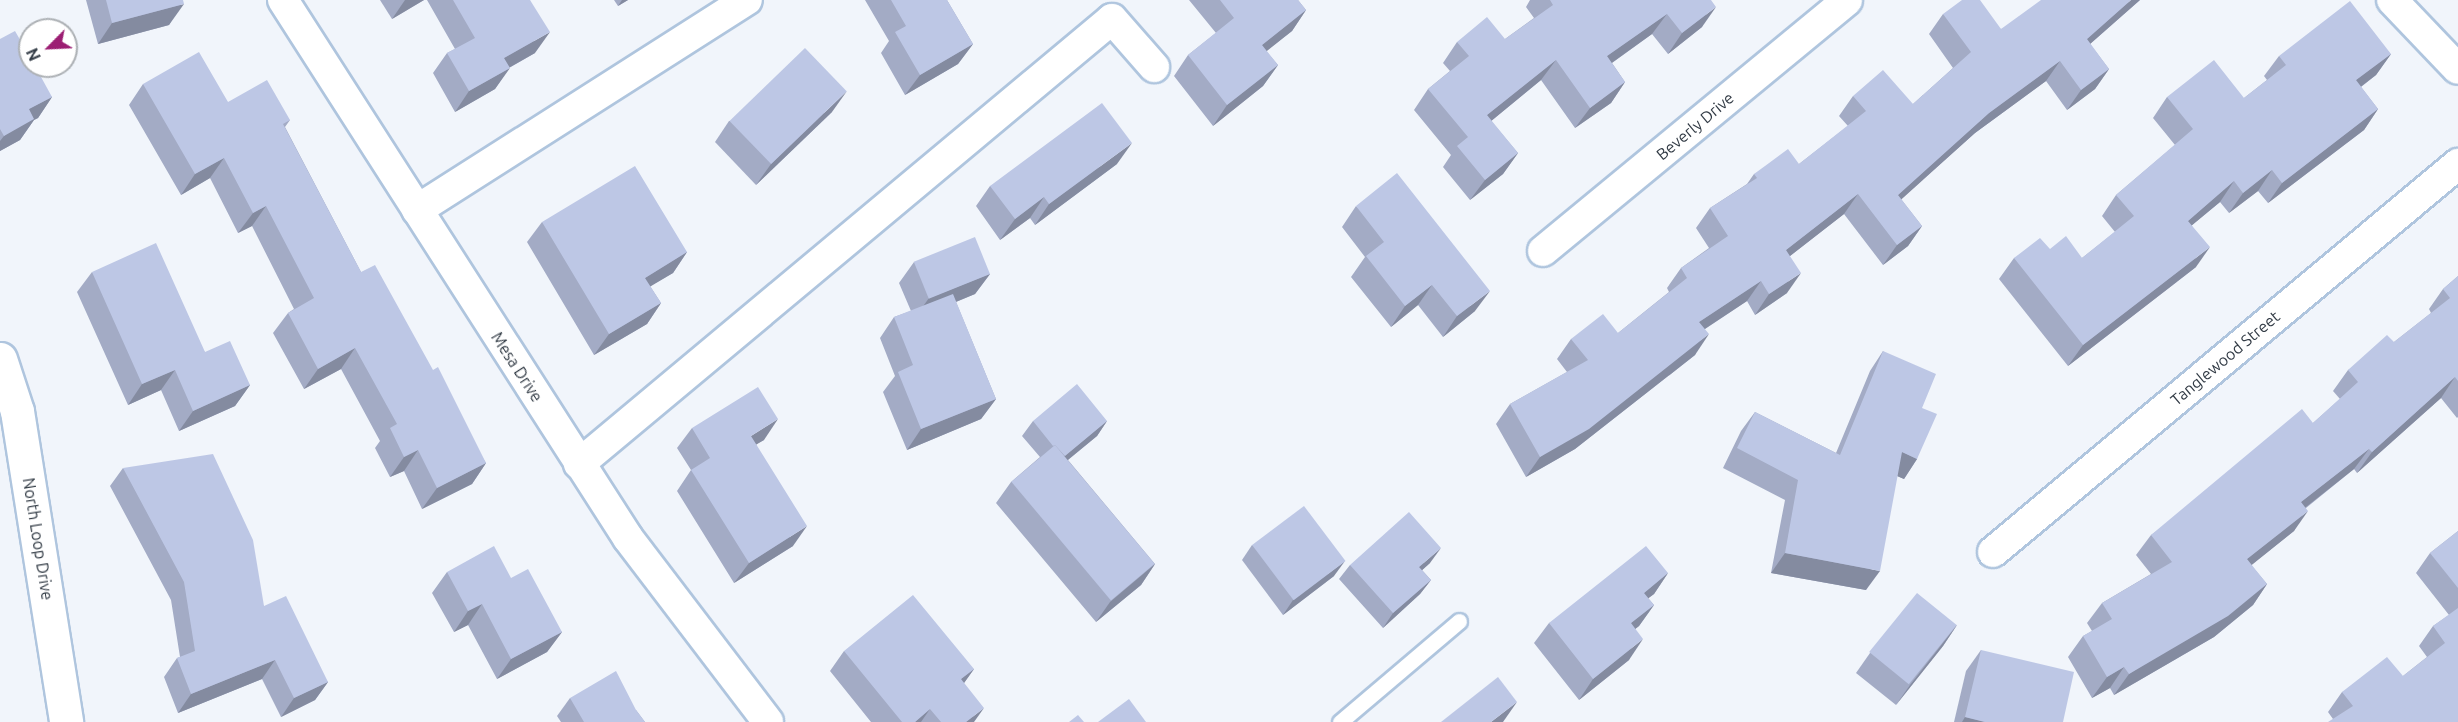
<!DOCTYPE html>
<style>
body{margin:0}
#map{position:relative;width:2458px;height:722px;overflow:hidden;background:#f1f5fb;font-family:Ubuntu,sans-serif}
div>[style]{position:absolute}
[style*='--x']{left:calc(var(--x)*1px);top:calc(var(--y)*1px);width:calc(var(--w)*1px);rotate:calc(var(--a)*1deg)}
.roads{filter:drop-shadow(2px 0 #afc5de) drop-shadow(-2px 0 #afc5de) drop-shadow(0 2px #afc5de) drop-shadow(0 -2px #afc5de)}
.service>*{height:15px;margin:-7.5px;padding:0 7.5px;transform-origin:7.5px;border-radius:7.5px;background:#fff}
.minor>*{height:30px;margin:-15px;padding:0 15px;transform-origin:15px;border-radius:15px;background:#fff}
.tertiary>*{height:33px;margin:-16.5px;padding:0 16.5px;transform-origin:16.5px;border-radius:16.5px;background:#fff}
.wall>*{inset:0;background:#a3abc5}
.shaded-wall>*{inset:0;background:#848ba0}
.building>*{inset:0;background:#bdc7e5;transform-origin:0 0}
span{translate:-50% -50%;white-space:nowrap;text-align:center;line-height:1.15;-webkit-text-stroke:4.5px #fff;paint-order:stroke}
.street-label{font-size:16px;color:#323b45}
.north{position:absolute;left:18px;top:18px;width:60px;height:60px;box-sizing:border-box;background:#fff;border:2px solid #adb1b5;border-radius:50%;rotate:246deg;font-size:16px;font-weight:700;line-height:24px;text-align:center;color:#323b45}
.north::after{content:'';display:block;margin:auto;width:21px;height:27px;background:#9c1e73;clip-path:polygon(50% 0,100% 100%,50% 72%,0 100%)}
</style>
<div id="map">
<div class="roads">
<div class="service">
<div style="--x:1340;--y:722;--w:156;--a:-40.3"></div>
</div>
<div class="minor">
<div style="--x:283;--y:0;--w:639;--a:57.33"></div>
<div style="--x:628;--y:538;--w:231;--a:52.7"></div>
<div style="--x:2392;--y:0;--w:95;--a:46.3"></div>
<div style="--x:417;--y:210;--w:391;--a:-32.5"></div>
<div style="--x:1543;--y:251;--w:394;--a:-39.5"></div>
<div style="--x:579;--y:464;--w:694;--a:-39.86"></div>
<div style="--x:1112;--y:19;--w:64;--a:48.8"></div>
<div style="--x:1993;--y:552;--w:606;--a:-39.84"></div>
</div>
<div class="tertiary">
<div style="--x:0;--y:359;--w:55;--a:71.9"></div>
<div style="--x:17;--y:411;--w:315;--a:81"></div>
</div>
</div>
<div class="wall">
<div style="clip-path:polygon(86px 0,183px 0,169px 25px,98px 44px)"></div>
<div style="clip-path:polygon(380px 0,424px 0,392px 19px)"></div>
<div style="clip-path:polygon(427px 0,530px 0,535px 53px,509px 68px,495px 89px,455px 112px,433px 73px,447px 53px,455px 49px)"></div>
<div style="clip-path:polygon(614px 0,628px 0,618px 6px)"></div>
<div style="clip-path:polygon(865px 0,947px 0,973px 44px,958px 64px,905px 95px,881px 53px,889px 41px)"></div>
<div style="clip-path:polygon(1189px 0,1298px 0,1306px 10px,1292px 31px,1266px 51px,1278px 65px,1263px 86px,1213px 126px,1174px 76px,1188px 55px,1216px 33px)"></div>
<div style="clip-path:polygon(1530px 0,1711px 0,1702px 27px,1668px 54px,1652px 34px,1612px 63px,1625px 82px,1611px 103px,1575px 128px,1541px 80px,1491px 121px,1518px 153px,1503px 174px,1470px 200px,1443px 167px,1451px 155px,1414px 110px,1428px 89px,1450px 71px,1443px 63px,1457px 42px,1505px 39px,1534px 18px,1526px 7px)"></div>
<div style="clip-path:polygon(2140px 0,2090px 44px,2109px 69px,2095px 89px,2067px 110px,2046px 81px,1975px 133px,1901px 199px,1922px 226px,1908px 246px,1883px 265px,1844px 214px,1790px 256px,1787px 293px,1755px 315px,1747px 301px,1705px 329px,1695px 355px,1575px 449px,1526px 477px,1496px 424px,1510px 404px,1567px 372px,1557px 359px,1571px 339px,1618px 333px,1669px 292px,1667px 288px,1681px 268px,1709px 248px,1696px 228px,1710px 208px,1747px 184px,1754px 174px,1799px 164px,1848px 126px,1839px 116px,1853px 96px,1913px 104px,1953px 68px,1929px 34px,1943px 14px,2001px 29px)"></div>
<div style="clip-path:polygon(0 39px,52px 97px,38px 118px,34px 120px,20px 140px,0 151px)"></div>
<div style="clip-path:polygon(2391px 54px,2376px 75px,2361px 87px,2378px 109px,2364px 130px,2268px 203px,2258px 191px,2229px 213px,2220px 202px,2192px 225px,2196px 267px,2068px 366px,1999px 279px,2014px 258px,2050px 249px,2082px 258px,2115px 232px,2102px 216px,2116px 195px,2175px 145px,2153px 118px,2167px 97px,2244px 98px,2267px 80px,2264px 76px,2279px 56px)"></div>
<div style="clip-path:polygon(143px 84px,228px 102px,290px 120px,285px 127px,361px 272px,486px 463px,472px 484px,422px 509px,404px 471px,390px 477px,375px 448px,380px 441px,341px 369px,304px 389px,273px 333px,288px 313px,294px 309px,252px 226px,238px 233px,210px 178px,181px 195px,129px 105px)"></div>
<div style="clip-path:polygon(832px 112px,756px 185px,715px 142px,729px 121px)"></div>
<div style="clip-path:polygon(1117px 164px,1035px 225px,1030px 218px,1000px 240px,976px 206px,990px 186px)"></div>
<div style="clip-path:polygon(1356px 206px,1475px 311px,1443px 337px,1418px 305px,1391px 327px,1351px 277px,1365px 257px,1342px 227px)"></div>
<div style="clip-path:polygon(542px 222px,687px 252px,673px 273px,650px 286px,661px 303px,647px 324px,594px 355px,527px 242px)"></div>
<div style="clip-path:polygon(914px 262px,990px 274px,975px 294px,956px 302px,996px 399px,981px 419px,907px 450px,883px 392px,895px 376px,880px 338px,894px 317px,911px 311px,899px 283px)"></div>
<div style="clip-path:polygon(92px 272px,205px 352px,250px 385px,235px 406px,179px 431px,161px 390px,128px 405px,77px 292px)"></div>
<div style="clip-path:polygon(2458px 276px,2458px 417px,2457px 418px,2441px 398px,2357px 473px,2354px 469px,2306px 508px,2294px 531px,2251px 565px,2267px 584px,2253px 605px,2214px 637px,2114px 695px,2110px 688px,2092px 698px,2068px 657px,2083px 636px,2092px 631px,2087px 623px,2102px 603px,2151px 574px,2136px 555px,2151px 535px,2313px 423px,2340px 399px,2333px 391px,2348px 370px,2394px 342px,2431px 313px,2429px 309px,2443px 289px)"></div>
<div style="clip-path:polygon(1883px 351px,1922px 408px,1917px 459px,1904px 479px,1897px 476px,1866px 590px,1771px 573px,1785px 500px,1723px 468px,1741px 431px,1755px 412px,1836px 453px,1870px 371px)"></div>
<div style="clip-path:polygon(1033px 421px,1107px 421px,1097px 436px,1068px 460px,1155px 564px,1141px 585px,1096px 622px,996px 503px,1011px 482px,1040px 457px,1022px 436px)"></div>
<div style="clip-path:polygon(692px 428px,764px 440px,756px 444px,793px 546px,734px 583px,677px 491px,691px 470px,677px 448px)"></div>
<div style="clip-path:polygon(123px 468px,264px 606px,328px 682px,315px 700px,281px 717px,262px 679px,178px 713px,164px 677px,177px 658px,180px 657px,171px 600px,110px 486px)"></div>
<div style="clip-path:polygon(2458px 531px,2458px 722px,2333px 719px,2328px 712px,2342px 692px,2403px 676px,2427px 657px,2419px 646px,2433px 626px,2449px 615px,2416px 573px,2430px 553px)"></div>
<div style="clip-path:polygon(1252px 545px,1334px 576px,1283px 615px,1242px 560px)"></div>
<div style="clip-path:polygon(1430px 563px,1422px 570px,1431px 580px,1420px 594px,1383px 628px,1339px 579px,1350px 565px)"></div>
<div style="clip-path:polygon(447px 572px,511px 578px,562px 632px,547px 652px,497px 679px,468px 625px,454px 632px,432px 593px)"></div>
<div style="clip-path:polygon(1668px 573px,1654px 594px,1648px 598px,1654px 605px,1639px 626px,1635px 629px,1629px 660px,1579px 700px,1534px 643px,1549px 623px)"></div>
<div style="clip-path:polygon(1957px 625px,1943px 646px,1896px 705px,1856px 673px,1870px 653px)"></div>
<div style="clip-path:polygon(1981px 650px,2063px 722px,1954px 722px,1966px 671px)"></div>
<div style="clip-path:polygon(844px 651px,974px 669px,964px 683px,974px 722px,871px 722px,830px 671px)"></div>
<div style="clip-path:polygon(570px 698px,636px 710px,645px 722px,561px 722px,557px 716px)"></div>
</div>
<div class="shaded-wall">
<div style="clip-path:polygon(405px 0,424px 0,392px 19px)"></div>
<div style="clip-path:polygon(622px 0,628px 0,618px 6px)"></div>
<div style="clip-path:polygon(2131px 0,2140px 0,2073px 59px,2087px 39px)"></div>
<div style="clip-path:polygon(184px 4px,169px 25px,98px 44px,112px 23px)"></div>
<div style="clip-path:polygon(1716px 7px,1702px 27px,1668px 54px,1682px 33px)"></div>
<div style="clip-path:polygon(1306px 10px,1292px 31px,1248px 66px,1262px 45px)"></div>
<div style="clip-path:polygon(1667px 14px,1652px 34px,1592px 77px,1607px 56px)"></div>
<div style="clip-path:polygon(550px 32px,535px 53px,489px 79px,504px 58px)"></div>
<div style="clip-path:polygon(973px 44px,958px 64px,905px 95px,920px 75px)"></div>
<div style="clip-path:polygon(2391px 54px,2376px 75px,2342px 101px,2356px 80px)"></div>
<div style="clip-path:polygon(1556px 60px,1541px 80px,1473px 136px,1487px 115px)"></div>
<div style="clip-path:polygon(2060px 61px,2046px 81px,1975px 133px,1884px 215px,1898px 195px,1989px 113px)"></div>
<div style="clip-path:polygon(1278px 65px,1263px 86px,1213px 126px,1227px 105px)"></div>
<div style="clip-path:polygon(510px 68px,495px 89px,455px 112px,469px 91px)"></div>
<div style="clip-path:polygon(2109px 69px,2095px 89px,2067px 110px,2081px 90px)"></div>
<div style="clip-path:polygon(1625px 82px,1611px 103px,1575px 128px,1590px 108px)"></div>
<div style="clip-path:polygon(847px 91px,832px 112px,756px 185px,771px 164px)"></div>
<div style="clip-path:polygon(52px 97px,38px 118px,34px 120px,20px 140px,0 151px,0 141px,4px 136px,29px 109px)"></div>
<div style="clip-path:polygon(2378px 109px,2364px 130px,2268px 203px,2282px 183px)"></div>
<div style="clip-path:polygon(1132px 143px,1117px 164px,1035px 225px,1049px 204px)"></div>
<div style="clip-path:polygon(1518px 153px,1503px 174px,1470px 200px,1485px 180px)"></div>
<div style="clip-path:polygon(224px 158px,210px 178px,181px 195px,195px 174px)"></div>
<div style="clip-path:polygon(2272px 170px,2258px 191px,2229px 213px,2243px 193px)"></div>
<div style="clip-path:polygon(2234px 181px,2220px 202px,2173px 241px,2188px 221px)"></div>
<div style="clip-path:polygon(1858px 194px,1844px 214px,1772px 270px,1786px 250px)"></div>
<div style="clip-path:polygon(1044px 197px,1030px 218px,1000px 240px,1015px 219px)"></div>
<div style="clip-path:polygon(266px 206px,252px 226px,238px 233px,253px 213px)"></div>
<div style="clip-path:polygon(1922px 226px,1908px 246px,1883px 265px,1897px 245px)"></div>
<div style="clip-path:polygon(2210px 247px,2196px 267px,2068px 366px,2083px 345px)"></div>
<div style="clip-path:polygon(687px 252px,673px 273px,631px 298px,645px 278px)"></div>
<div style="clip-path:polygon(1801px 273px,1787px 293px,1755px 315px,1769px 294px)"></div>
<div style="clip-path:polygon(990px 274px,975px 294px,914px 319px,929px 298px)"></div>
<div style="clip-path:polygon(1761px 281px,1747px 301px,1685px 342px,1699px 322px)"></div>
<div style="clip-path:polygon(1432px 285px,1418px 305px,1391px 327px,1405px 306px)"></div>
<div style="clip-path:polygon(1490px 291px,1475px 311px,1443px 337px,1457px 316px)"></div>
<div style="clip-path:polygon(661px 303px,647px 324px,594px 355px,609px 334px)"></div>
<div style="clip-path:polygon(1709px 334px,1695px 355px,1575px 449px,1526px 477px,1540px 457px)"></div>
<div style="clip-path:polygon(355px 348px,341px 369px,304px 389px,318px 369px)"></div>
<div style="clip-path:polygon(175px 370px,161px 390px,128px 405px,142px 384px)"></div>
<div style="clip-path:polygon(2455px 377px,2441px 398px,2357px 473px,2372px 452px)"></div>
<div style="clip-path:polygon(250px 385px,235px 406px,179px 431px,193px 411px)"></div>
<div style="clip-path:polygon(996px 399px,981px 419px,907px 450px,921px 429px)"></div>
<div style="clip-path:polygon(778px 419px,764px 440px,737px 456px,751px 436px)"></div>
<div style="clip-path:polygon(1107px 421px,1097px 436px,1053px 472px,1063px 457px)"></div>
<div style="clip-path:polygon(2369px 449px,2354px 469px,2287px 522px,2301px 502px)"></div>
<div style="clip-path:polygon(418px 450px,404px 471px,390px 477px,404px 457px)"></div>
<div style="clip-path:polygon(1902px 452px,1917px 459px,1904px 479px,1888px 472px)"></div>
<div style="clip-path:polygon(486px 463px,472px 484px,422px 509px,437px 488px)"></div>
<div style="clip-path:polygon(2308px 511px,2294px 531px,2233px 580px,2247px 559px)"></div>
<div style="clip-path:polygon(807px 526px,793px 546px,734px 583px,749px 563px)"></div>
<div style="clip-path:polygon(1441px 548px,1430px 563px,1409px 582px,1419px 567px)"></div>
<div style="clip-path:polygon(1785px 553px,1880px 571px,1866px 590px,1771px 573px)"></div>
<div style="clip-path:polygon(1345px 561px,1334px 576px,1283px 615px,1293px 600px)"></div>
<div style="clip-path:polygon(1155px 564px,1141px 585px,1096px 622px,1110px 602px)"></div>
<div style="clip-path:polygon(1668px 573px,1654px 594px,1629px 613px,1644px 593px)"></div>
<div style="clip-path:polygon(1431px 580px,1420px 594px,1383px 628px,1393px 613px)"></div>
<div style="clip-path:polygon(2267px 584px,2253px 605px,2214px 637px,2114px 695px,2129px 674px)"></div>
<div style="clip-path:polygon(482px 604px,468px 625px,454px 632px,468px 611px)"></div>
<div style="clip-path:polygon(1654px 605px,1639px 626px,1616px 644px,1631px 623px)"></div>
<div style="clip-path:polygon(1957px 625px,1943px 646px,1896px 705px,1910px 685px)"></div>
<div style="clip-path:polygon(562px 632px,547px 652px,497px 679px,511px 659px)"></div>
<div style="clip-path:polygon(1643px 639px,1629px 660px,1579px 700px,1593px 679px)"></div>
<div style="clip-path:polygon(275px 660px,262px 679px,178px 713px,191px 694px)"></div>
<div style="clip-path:polygon(2124px 667px,2110px 688px,2092px 698px,2107px 677px)"></div>
<div style="clip-path:polygon(974px 669px,959px 690px,961px 679px)"></div>
<div style="clip-path:polygon(328px 682px,315px 700px,281px 717px,294px 698px)"></div>
<div style="clip-path:polygon(1517px 702px,1503px 722px,1491px 722px)"></div>
<div style="clip-path:polygon(984px 708px,974px 722px,966px 722px)"></div>
<div style="clip-path:polygon(930px 709px,921px 722px,915px 722px)"></div>
<div style="clip-path:polygon(1965px 717px,1985px 722px,1962px 722px)"></div>
</div>
<div class="building">
<div style="clip-path:polygon(106px 0,183px 0,184px 4px,112px 23px)"></div>
<div style="clip-path:polygon(453px 0,530px 0,550px 32px,504px 58px,510px 68px,469px 91px,447px 53px,475px 38px)"></div>
<div style="clip-path:polygon(891px 0,947px 0,973px 44px,920px 75px,895px 32px,906px 26px)"></div>
<div style="clip-path:polygon(1220px 0,1298px 0,1306px 10px,1262px 45px,1278px 65px,1227px 105px,1188px 55px,1234px 18px)"></div>
<div style="clip-path:polygon(1550px 0,1711px 0,1716px 7px,1682px 33px,1667px 14px,1607px 56px,1625px 82px,1590px 108px,1556px 60px,1487px 115px,1518px 153px,1485px 180px,1457px 146px,1468px 137px,1428px 89px,1469px 56px,1457px 42px,1487px 17px,1505px 39px,1553px 5px)"></div>
<div style="clip-path:polygon(1962px 0,1980px 0,2001px 29px,2041px 0,2131px 0,2087px 39px,2109px 69px,2081px 90px,2060px 61px,1989px 113px,1898px 195px,1922px 226px,1897px 245px,1858px 194px,1786px 250px,1801px 273px,1769px 294px,1761px 281px,1699px 322px,1709px 334px,1589px 429px,1540px 457px,1510px 404px,1588px 360px,1571px 339px,1603px 314px,1618px 333px,1687px 278px,1681px 268px,1728px 236px,1710px 208px,1757px 178px,1754px 174px,1788px 149px,1799px 164px,1866px 111px,1853px 96px,1883px 70px,1913px 104px,1971px 52px,1943px 14px)"></div>
<div style="clip-path:polygon(2350px 1px,2391px 54px,2356px 80px,2378px 109px,2282px 183px,2272px 170px,2243px 193px,2234px 181px,2188px 221px,2210px 247px,2083px 345px,2014px 258px,2040px 238px,2050px 249px,2066px 236px,2082px 258px,2134px 216px,2116px 195px,2193px 129px,2167px 97px,2214px 60px,2244px 98px,2286px 65px,2279px 56px)"></div>
<div style="clip-path:polygon(15px 31px,30px 57px,30px 66px,35px 66px,52px 97px,29px 109px,34px 119px,4px 136px,0 129px,0 39px)"></div>
<div style="left:805px;top:48px;width:60px;height:105px;rotate:46deg"></div>
<div style="clip-path:polygon(199px 52px,228px 102px,267px 80px,290px 120px,283px 124px,361px 272px,375px 265px,433px 370px,438px 367px,486px 463px,437px 488px,418px 450px,404px 457px,390px 428px,397px 424px,355px 348px,318px 369px,288px 313px,314px 298px,266px 206px,253px 213px,224px 158px,195px 174px,143px 84px)"></div>
<div style="clip-path:polygon(1102px 103px,1132px 143px,1049px 204px,1044px 197px,1015px 219px,990px 186px)"></div>
<div style="clip-path:polygon(635px 166px,687px 252px,645px 278px,661px 303px,609px 334px,542px 222px)"></div>
<div style="clip-path:polygon(1397px 173px,1490px 291px,1457px 316px,1432px 285px,1405px 306px,1366px 256px,1384px 242px,1356px 206px)"></div>
<div style="left:975px;top:237px;width:40px;height:66px;rotate:68deg"></div>
<div style="clip-path:polygon(156px 243px,205px 352px,230px 341px,250px 385px,193px 411px,175px 370px,142px 384px,92px 272px)"></div>
<div style="clip-path:polygon(2458px 276px,2458px 381px,2455px 377px,2372px 452px,2369px 449px,2301px 502px,2308px 511px,2247px 559px,2267px 584px,2228px 616px,2129px 674px,2124px 667px,2107px 677px,2083px 636px,2112px 619px,2102px 603px,2172px 562px,2151px 535px,2302px 409px,2313px 423px,2358px 382px,2348px 370px,2387px 335px,2394px 342px,2450px 298px,2443px 289px)"></div>
<div style="clip-path:polygon(953px 294px,996px 399px,921px 429px,898px 372px,913px 365px,894px 317px)"></div>
<div style="clip-path:polygon(1883px 351px,1936px 374px,1922px 408px,1937px 414px,1917px 459px,1902px 452px,1880px 571px,1785px 553px,1798px 480px,1737px 448px,1755px 412px,1840px 455px)"></div>
<div style="clip-path:polygon(1077px 384px,1107px 421px,1065px 456px,1055px 445px,1053px 446px,1033px 421px)"></div>
<div style="clip-path:polygon(758px 387px,778px 419px,751px 436px,807px 526px,749px 563px,691px 470px,710px 458px,692px 428px)"></div>
<div style="left:1055px;top:445px;width:155px;height:57px;rotate:50deg"></div>
<div style="clip-path:polygon(213px 454px,253px 540px,264px 606px,286px 596px,328px 682px,294px 698px,275px 660px,191px 694px,177px 658px,195px 651px,184px 582px,123px 468px)"></div>
<div style="left:1304px;top:506px;width:69px;height:65px;rotate:53deg"></div>
<div style="clip-path:polygon(1409px 512px,1441px 548px,1419px 567px,1431px 580px,1393px 613px,1350px 565px)"></div>
<div style="clip-path:polygon(2458px 531px,2458px 588px,2430px 553px)"></div>
<div style="clip-path:polygon(494px 546px,511px 578px,528px 569px,562px 632px,511px 659px,482px 604px,468px 611px,447px 572px)"></div>
<div style="clip-path:polygon(1646px 546px,1668px 573px,1644px 593px,1654px 605px,1631px 623px,1643px 639px,1593px 679px,1549px 623px)"></div>
<div style="left:1917px;top:593px;width:51px;height:76px;rotate:39deg"></div>
<div style="clip-path:polygon(913px 595px,974px 669px,961px 679px,984px 708px,966px 722px,941px 722px,930px 709px,915px 722px,902px 722px,844px 651px)"></div>
<div style="clip-path:polygon(2458px 608px,2458px 722px,2328px 722px,2353px 706px,2342px 692px,2387px 657px,2403px 676px,2445px 643px,2433px 626px)"></div>
<div style="clip-path:polygon(1981px 650px,2074px 672px,2063px 722px,1985px 722px,1965px 717px)"></div>
<div style="clip-path:polygon(616px 671px,636px 710px,645px 722px,584px 722px,570px 698px)"></div>
<div style="clip-path:polygon(1498px 677px,1517px 702px,1491px 722px,1441px 722px)"></div>
<div style="clip-path:polygon(1129px 699px,1146px 722px,1098px 722px)"></div>
<div style="clip-path:polygon(1078px 715px,1084px 722px,1069px 722px)"></div>
</div>
<div class="street-label">
<span style="left:1695px;top:126px;rotate:-40deg">Beverly Drive</span>
<span style="left:2225px;top:358px;rotate:-40deg">Tanglewood Street</span>
<span style="left:517px;top:367px;rotate:57deg">Mesa Drive</span>
<span style="left:38px;top:539px;rotate:81deg">North Loop Drive</span>
</div>
<div class="north">N</div>
</div>
